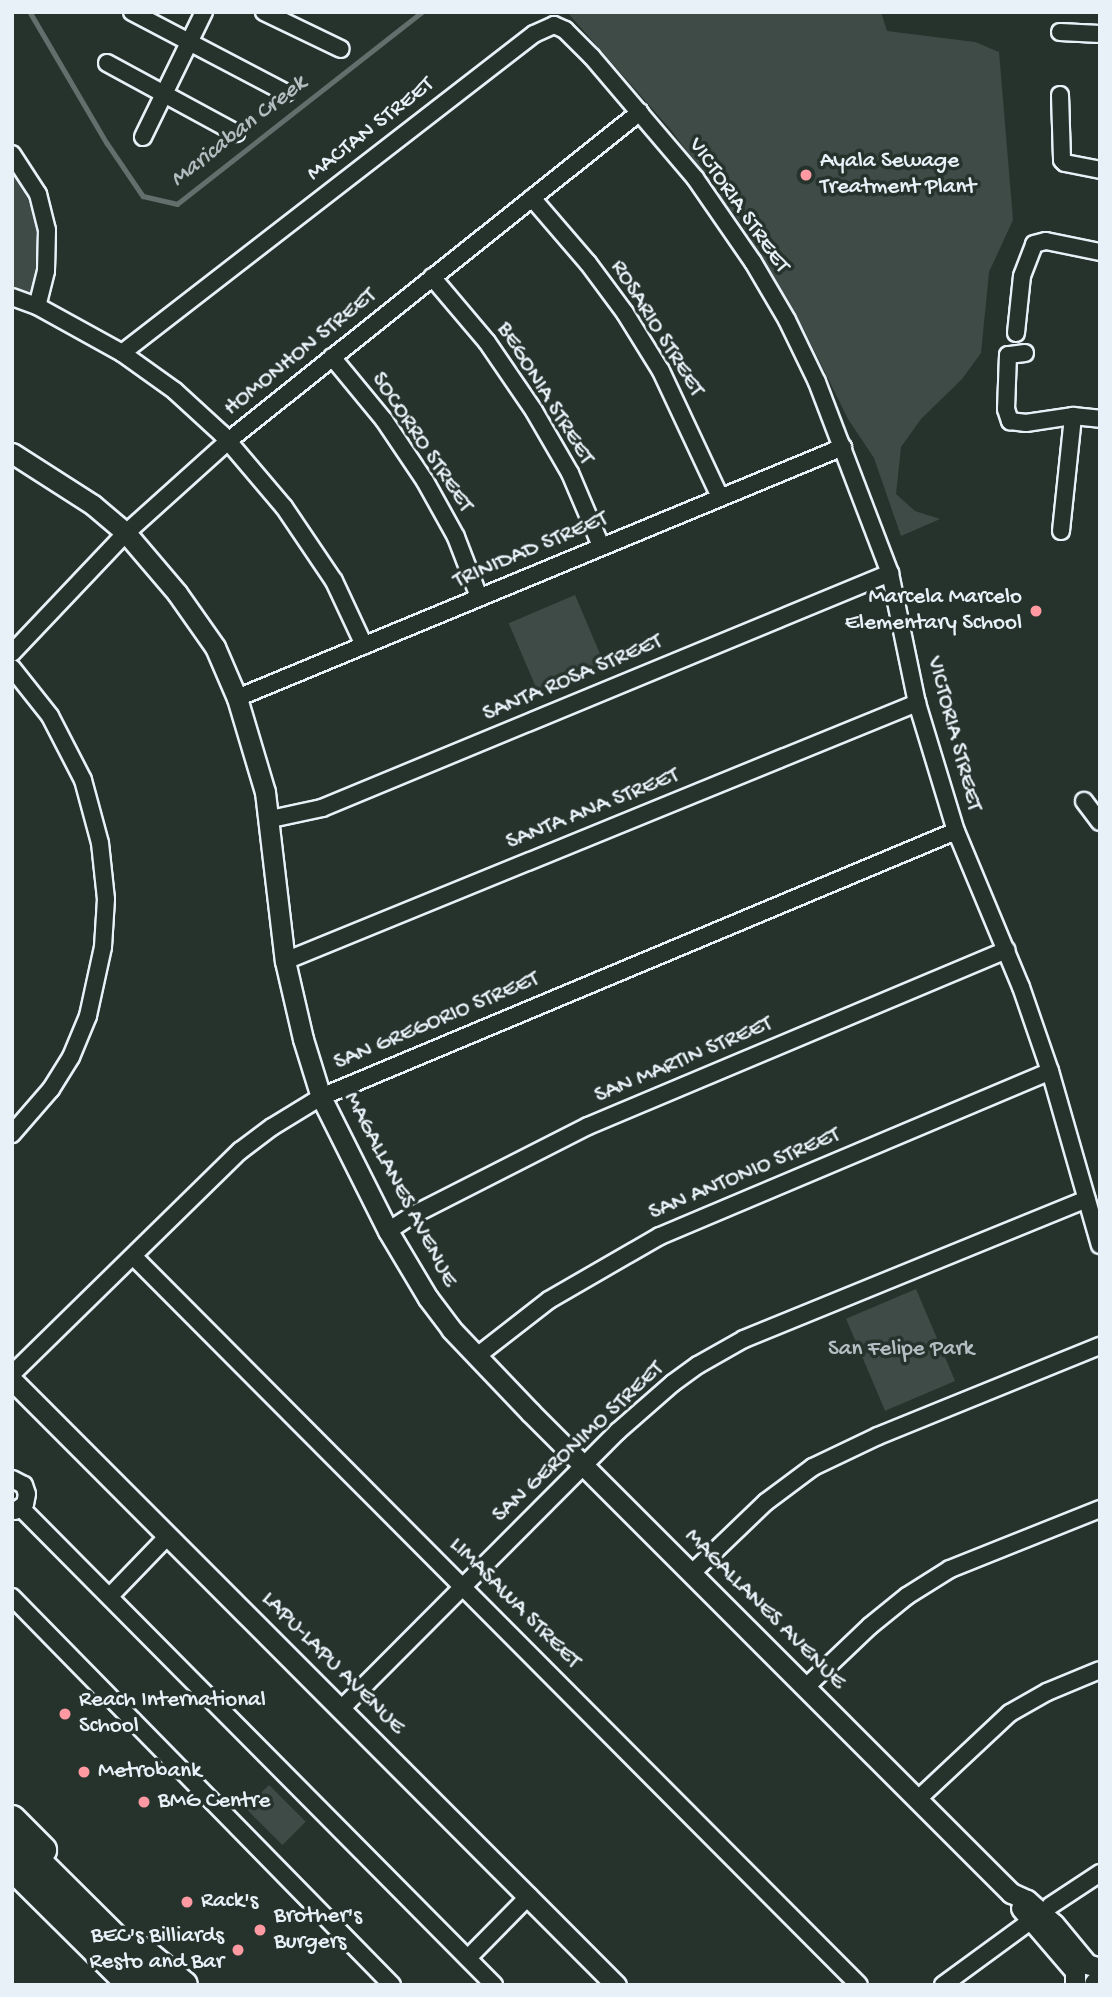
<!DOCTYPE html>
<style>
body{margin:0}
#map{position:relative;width:1112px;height:1997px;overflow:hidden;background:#26332d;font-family:"Gochi Hand",sans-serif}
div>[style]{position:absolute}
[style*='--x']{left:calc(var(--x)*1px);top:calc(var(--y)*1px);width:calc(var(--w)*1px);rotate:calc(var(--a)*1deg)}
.green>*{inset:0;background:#3e4b47;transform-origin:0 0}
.stream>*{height:4.5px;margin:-2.25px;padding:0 2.25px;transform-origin:2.25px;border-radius:2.25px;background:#636f6d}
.roads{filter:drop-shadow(2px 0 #e8f1f8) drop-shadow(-2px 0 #e8f1f8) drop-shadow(0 2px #e8f1f8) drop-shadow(0 -2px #e8f1f8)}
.minor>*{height:16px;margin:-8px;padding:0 8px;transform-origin:8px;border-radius:8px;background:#26332d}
.tertiary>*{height:19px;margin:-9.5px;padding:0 9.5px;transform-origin:9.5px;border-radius:9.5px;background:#26332d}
.trunk>*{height:26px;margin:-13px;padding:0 13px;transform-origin:13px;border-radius:13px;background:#26332d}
.motorway>*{height:28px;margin:-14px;padding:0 14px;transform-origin:14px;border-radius:14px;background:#26332d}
.dots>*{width:19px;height:19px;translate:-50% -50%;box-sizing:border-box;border:4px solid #26332d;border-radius:50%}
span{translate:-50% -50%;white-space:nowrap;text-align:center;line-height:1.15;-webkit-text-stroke:7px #26332d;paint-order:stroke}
.street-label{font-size:23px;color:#e8f1f8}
.poi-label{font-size:23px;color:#e8f1f8}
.left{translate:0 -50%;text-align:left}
.right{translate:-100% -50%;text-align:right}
.park-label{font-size:23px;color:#b5bfc3}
.water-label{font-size:24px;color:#b3bdc0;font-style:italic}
.frame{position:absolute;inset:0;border:14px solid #e8f1f8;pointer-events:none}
</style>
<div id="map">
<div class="green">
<div style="clip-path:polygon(567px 12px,881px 12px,887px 31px,975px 42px,999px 52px,1013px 220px,989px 272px,981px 353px,962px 379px,921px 419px,901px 447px,896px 494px,915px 511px,940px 519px,901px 536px,874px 458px,848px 419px,804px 330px,741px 224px,671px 130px)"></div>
<div style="clip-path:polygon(12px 173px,27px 198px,41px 232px,40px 266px,31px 291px,24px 295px,12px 290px)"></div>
<div style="left:575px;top:595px;width:78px;height:72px;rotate:67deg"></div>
<div style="left:916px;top:1289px;width:100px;height:76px;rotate:67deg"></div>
<div style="left:269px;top:1785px;width:52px;height:33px;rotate:45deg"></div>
</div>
<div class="stream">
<div style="--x:30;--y:12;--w:152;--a:59.6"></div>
<div style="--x:107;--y:143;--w:64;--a:55.8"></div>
<div style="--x:143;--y:196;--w:35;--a:13"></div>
<div style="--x:177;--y:204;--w:311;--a:-38.1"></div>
</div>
<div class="roads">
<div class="minor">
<div style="--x:132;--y:12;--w:174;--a:27.7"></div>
<div style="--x:264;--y:12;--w:85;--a:25.7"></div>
<div style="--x:1060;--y:32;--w:40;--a:2.9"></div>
<div style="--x:107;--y:63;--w:147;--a:28.5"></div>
<div style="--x:1060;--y:95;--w:65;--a:88.2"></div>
<div style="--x:1062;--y:160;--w:4;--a:45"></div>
<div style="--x:1065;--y:163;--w:36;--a:11"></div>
<div style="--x:143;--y:137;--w:139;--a:-64"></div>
<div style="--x:12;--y:154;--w:48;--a:57"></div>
<div style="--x:38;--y:194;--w:37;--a:76"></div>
<div style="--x:47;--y:230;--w:41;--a:91.4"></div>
<div style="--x:46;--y:271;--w:36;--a:104"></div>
<div style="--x:532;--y:198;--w:86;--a:49.3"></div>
<div style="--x:588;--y:263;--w:62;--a:53.5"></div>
<div style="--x:625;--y:313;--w:68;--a:58.2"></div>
<div style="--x:661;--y:371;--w:139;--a:64.9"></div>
<div style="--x:432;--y:277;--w:85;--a:49.8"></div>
<div style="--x:487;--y:342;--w:83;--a:55.7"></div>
<div style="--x:534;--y:411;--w:72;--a:59.9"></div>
<div style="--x:570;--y:473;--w:79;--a:67"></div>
<div style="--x:12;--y:297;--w:27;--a:20"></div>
<div style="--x:37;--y:306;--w:97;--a:28.9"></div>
<div style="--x:122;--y:353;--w:65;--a:35.6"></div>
<div style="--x:175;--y:391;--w:64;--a:42.5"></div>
<div style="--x:222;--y:434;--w:96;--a:49.7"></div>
<div style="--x:284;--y:507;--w:89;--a:56"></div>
<div style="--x:334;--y:581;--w:71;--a:64.9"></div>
<div style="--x:1016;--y:333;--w:57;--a:-84"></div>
<div style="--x:1022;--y:276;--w:34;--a:-69"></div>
<div style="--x:1034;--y:244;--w:12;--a:-14"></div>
<div style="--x:1046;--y:241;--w:55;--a:11.5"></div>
<div style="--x:122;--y:353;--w:521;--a:-37.75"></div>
<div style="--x:534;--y:34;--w:22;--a:-24"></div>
<div style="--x:554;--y:25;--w:12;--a:24"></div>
<div style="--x:565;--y:30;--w:38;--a:45"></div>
<div style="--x:592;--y:57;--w:159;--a:49.6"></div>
<div style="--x:695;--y:178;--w:102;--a:55.4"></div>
<div style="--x:753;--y:262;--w:67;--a:59.6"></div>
<div style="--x:787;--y:320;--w:69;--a:64.2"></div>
<div style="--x:817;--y:382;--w:204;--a:69.1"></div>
<div style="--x:890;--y:573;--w:133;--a:78.3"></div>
<div style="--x:917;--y:703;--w:134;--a:73.1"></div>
<div style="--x:956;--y:831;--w:169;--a:67.4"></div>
<div style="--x:1021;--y:987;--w:89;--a:71"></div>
<div style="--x:1050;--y:1071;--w:181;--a:74"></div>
<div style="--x:1025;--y:353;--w:17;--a:173"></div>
<div style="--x:1008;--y:355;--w:54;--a:92.1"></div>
<div style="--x:1006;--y:409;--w:13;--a:72"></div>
<div style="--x:1010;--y:421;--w:16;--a:7"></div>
<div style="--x:1026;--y:423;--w:48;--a:-8.5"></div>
<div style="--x:1073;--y:416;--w:27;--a:6"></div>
<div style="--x:332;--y:357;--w:82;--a:50.5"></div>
<div style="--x:384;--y:420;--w:73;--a:56.1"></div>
<div style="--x:425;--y:481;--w:64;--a:61"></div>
<div style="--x:456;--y:537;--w:64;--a:69"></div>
<div style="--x:1061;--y:531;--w:116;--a:-84"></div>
<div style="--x:12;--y:653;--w:166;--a:-46.5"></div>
<div style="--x:126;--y:533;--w:137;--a:-42"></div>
<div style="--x:228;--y:441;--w:527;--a:-38.61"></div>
<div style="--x:12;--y:668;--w:61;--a:51.6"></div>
<div style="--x:50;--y:716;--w:72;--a:62.7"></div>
<div style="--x:83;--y:780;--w:65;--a:74.9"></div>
<div style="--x:100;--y:843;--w:56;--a:83.9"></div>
<div style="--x:106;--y:899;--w:48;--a:93.6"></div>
<div style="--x:103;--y:947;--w:71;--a:102.3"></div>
<div style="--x:88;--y:1016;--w:44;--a:112.5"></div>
<div style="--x:71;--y:1057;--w:38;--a:122"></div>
<div style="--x:51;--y:1089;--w:60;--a:130.9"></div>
<div style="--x:237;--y:698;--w:656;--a:-22.5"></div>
<div style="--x:1084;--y:801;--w:26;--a:53"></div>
<div style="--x:271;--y:819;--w:52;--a:-12.2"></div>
<div style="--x:322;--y:808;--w:615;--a:-22.48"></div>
<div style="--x:285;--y:961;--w:683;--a:-22.21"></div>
<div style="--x:388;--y:1231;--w:30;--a:-33"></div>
<div style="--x:413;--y:1215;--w:196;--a:-27"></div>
<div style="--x:588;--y:1126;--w:454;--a:-22.8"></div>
<div style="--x:134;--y:1257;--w:1027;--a:45.12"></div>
<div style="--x:477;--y:1356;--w:91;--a:-37.9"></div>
<div style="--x:549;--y:1300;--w:128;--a:-30"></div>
<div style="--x:660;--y:1236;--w:423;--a:-22.9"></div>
<div style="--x:12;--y:1374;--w:319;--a:-44.4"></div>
<div style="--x:240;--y:1151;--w:40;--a:-37"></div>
<div style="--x:272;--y:1127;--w:57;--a:-31.5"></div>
<div style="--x:321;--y:1097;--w:688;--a:-22.73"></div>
<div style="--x:12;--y:1479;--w:13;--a:27"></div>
<div style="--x:24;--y:1485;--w:9;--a:72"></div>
<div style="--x:27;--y:1494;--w:10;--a:101"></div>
<div style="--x:25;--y:1504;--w:12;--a:145"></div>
<div style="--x:21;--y:1508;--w:672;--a:45.24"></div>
<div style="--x:693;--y:1572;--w:101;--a:-43.8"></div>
<div style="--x:766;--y:1502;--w:59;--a:-36.7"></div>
<div style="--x:813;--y:1467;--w:72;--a:-25.5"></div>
<div style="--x:878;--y:1436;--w:240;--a:-22.1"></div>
<div style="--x:110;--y:1596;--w:82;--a:-46"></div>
<div style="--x:12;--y:1597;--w:543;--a:45.6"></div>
<div style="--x:806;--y:1687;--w:88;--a:-43.6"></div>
<div style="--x:870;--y:1626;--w:48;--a:-39"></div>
<div style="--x:907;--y:1596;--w:51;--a:-32.1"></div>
<div style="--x:950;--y:1569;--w:162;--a:-21.8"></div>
<div style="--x:342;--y:1708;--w:390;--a:-45.1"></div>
<div style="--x:617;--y:1432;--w:74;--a:-41.2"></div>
<div style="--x:673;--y:1383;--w:31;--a:-36"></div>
<div style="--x:698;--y:1365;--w:53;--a:-29.5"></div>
<div style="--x:744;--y:1339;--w:370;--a:-22.2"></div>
<div style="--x:918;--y:1799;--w:126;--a:-43.1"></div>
<div style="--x:1010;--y:1713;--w:43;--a:-29.6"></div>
<div style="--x:1047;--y:1692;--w:57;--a:-22.5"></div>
<div style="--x:1050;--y:1906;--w:60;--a:-33.4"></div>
<div style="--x:468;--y:1958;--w:87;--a:-45.5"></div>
<div style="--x:943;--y:1985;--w:120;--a:-36.2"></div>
</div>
<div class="tertiary">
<div style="--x:12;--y:453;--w:96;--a:32.7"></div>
<div style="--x:93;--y:505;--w:43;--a:40.3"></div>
<div style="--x:126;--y:533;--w:79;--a:49.6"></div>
<div style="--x:177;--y:593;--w:66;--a:54.9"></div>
<div style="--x:215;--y:647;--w:56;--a:66.7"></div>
<div style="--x:237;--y:698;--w:98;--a:73.4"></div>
<div style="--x:265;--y:792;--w:170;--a:83.3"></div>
<div style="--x:285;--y:961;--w:80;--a:77"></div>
<div style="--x:303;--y:1039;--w:61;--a:72.8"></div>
<div style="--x:321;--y:1097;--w:150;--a:63.4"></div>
<div style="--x:388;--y:1231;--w:78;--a:59.2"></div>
<div style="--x:428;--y:1298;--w:39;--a:53"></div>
<div style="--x:451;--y:1329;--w:115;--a:46.4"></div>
<div style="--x:530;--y:1412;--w:680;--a:45"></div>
<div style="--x:1011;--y:1893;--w:17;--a:24"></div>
<div style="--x:1027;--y:1900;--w:36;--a:42"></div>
<div style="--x:1054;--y:1924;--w:52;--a:50.5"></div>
<div style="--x:1087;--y:1964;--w:14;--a:17"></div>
<div style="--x:12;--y:1380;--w:855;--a:45.05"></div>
<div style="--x:1021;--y:1908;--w:83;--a:49.4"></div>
<div style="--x:1075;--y:1971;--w:14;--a:90"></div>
</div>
<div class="trunk">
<div style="--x:12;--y:1819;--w:44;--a:45"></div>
<div style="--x:12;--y:1867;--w:168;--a:44.8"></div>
<div style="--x:143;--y:1951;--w:53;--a:39.7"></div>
<div style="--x:1098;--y:1985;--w:2;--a:-27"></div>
</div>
<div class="motorway">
<div style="--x:12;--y:1837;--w:210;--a:44.8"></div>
</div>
</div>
<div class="dots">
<div style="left:806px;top:175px;background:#ff9aa2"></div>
<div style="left:1036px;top:611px;background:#ff9aa2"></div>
<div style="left:65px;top:1714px;background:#ff9aa2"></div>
<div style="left:84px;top:1772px;background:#ff9aa2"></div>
<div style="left:144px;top:1802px;background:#ff9aa2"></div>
<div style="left:187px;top:1902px;background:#ff9aa2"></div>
<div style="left:260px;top:1930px;background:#ff9aa2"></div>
<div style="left:238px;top:1950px;background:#ff9aa2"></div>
</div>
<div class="street-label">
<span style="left:371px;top:130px;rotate:-38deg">MACTAN STREET</span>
<span style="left:738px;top:206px;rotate:55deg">VICTORIA STREET</span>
<span style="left:656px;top:329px;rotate:58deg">ROSARIO STREET</span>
<span style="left:301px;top:353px;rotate:-39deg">HOMONHON STREET</span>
<span style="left:544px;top:394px;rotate:58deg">BEGONIA STREET</span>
<span style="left:421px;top:443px;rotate:56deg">SOCORRO STREET</span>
<span style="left:531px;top:551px;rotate:-23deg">TRINIDAD STREET</span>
<span style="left:573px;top:679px;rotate:-23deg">SANTA ROSA STREET</span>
<span style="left:953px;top:734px;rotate:75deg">VICTORIA STREET</span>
<span style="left:593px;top:810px;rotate:-22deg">SANTA ANA STREET</span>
<span style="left:437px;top:1022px;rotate:-23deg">SAN GREGORIO STREET</span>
<span style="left:684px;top:1061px;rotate:-23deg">SAN MARTIN STREET</span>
<span style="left:745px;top:1175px;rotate:-23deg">SAN ANTONIO STREET</span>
<span style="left:399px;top:1190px;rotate:62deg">MAGALLANES AVENUE</span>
<span style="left:579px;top:1443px;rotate:-43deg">SAN GERONIMO STREET</span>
<span style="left:514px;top:1604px;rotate:45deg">LIMASAWA STREET</span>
<span style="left:764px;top:1610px;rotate:45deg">MAGALLANES AVENUE</span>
<span style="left:332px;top:1664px;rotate:45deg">LAPU-LAPU AVENUE</span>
</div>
<div class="poi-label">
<span class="left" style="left:820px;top:175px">Ayala Sewage<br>Treatment Plant</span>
<span class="right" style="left:1022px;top:611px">Marcela Marcelo<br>Elementary School</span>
<span class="left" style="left:79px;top:1714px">Reach International<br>School</span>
<span class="left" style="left:98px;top:1772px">Metrobank</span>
<span class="left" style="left:158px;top:1802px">BMG Centre</span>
<span class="left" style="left:201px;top:1902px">Rack's</span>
<span class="left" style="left:274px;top:1930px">Brother's<br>Burgers</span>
<span class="right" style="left:224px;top:1950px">BEC's Billiards<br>Resto and Bar</span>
</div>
<div class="park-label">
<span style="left:901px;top:1350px">San Felipe Park</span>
</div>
<div class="water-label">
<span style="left:239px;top:132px;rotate:-38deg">Maricaban Creek</span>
</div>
<div class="frame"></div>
</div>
